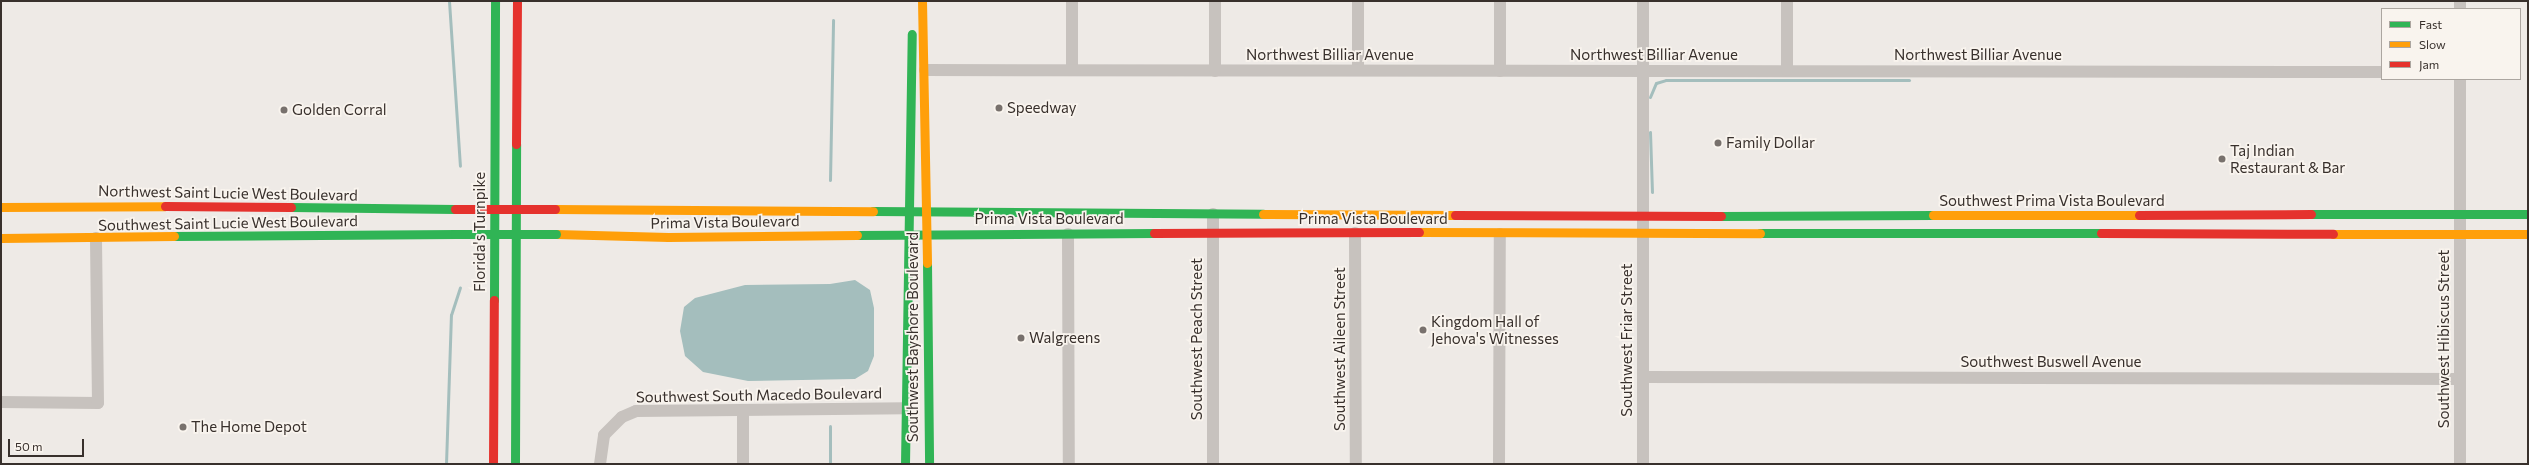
<!DOCTYPE html>
<style>
body{margin:0}
#map{position:relative;width:2529px;height:465px;overflow:hidden;background:#eeeae6;font-family:Commissioner,sans-serif}
div>[style]{position:absolute}
[style*='--x']{left:calc(var(--x)*1px);top:calc(var(--y)*1px);width:calc(var(--w)*1px);rotate:calc(var(--a)*1deg)}
.water>*{inset:0;background:#a4bebd}
.stream>*{height:3px;margin:-1.5px;padding:0 1.5px;transform-origin:1.5px;border-radius:1.5px;background:#a4bebd}
.street>*{height:12px;margin:-6px;padding:0 6px;transform-origin:6px;border-radius:6px;background:#c7c2be}
.fast>*{height:9px;margin:-4.5px;padding:0 4.5px;transform-origin:4.5px;border-radius:4.5px;background:#30b455}
.slow>*{height:9px;margin:-4.5px;padding:0 4.5px;transform-origin:4.5px;border-radius:4.5px;background:#ff9f0a}
.jam>*{height:9px;margin:-4.5px;padding:0 4.5px;transform-origin:4.5px;border-radius:4.5px;background:#e5322d}
.fast-bridge>*{height:9px;margin:-4.5px;padding:0 4.5px;transform-origin:4.5px;border-radius:4.5px;background:#30b455}
.jam-bridge>*{height:9px;margin:-4.5px;padding:0 4.5px;transform-origin:4.5px;border-radius:4.5px;background:#e5322d}
.dots>*{width:11px;height:11px;translate:-50% -50%;box-sizing:border-box;border:2px solid #f9f4ee;border-radius:50%}
span{translate:-50% -50%;white-space:nowrap;text-align:center;line-height:1.15;-webkit-text-stroke:3.5px #f9f4ee;paint-order:stroke}
.street-label{font-size:15px;color:#38302c}
.poi-label{font-size:15px;color:#38302c}
.left{translate:0 -50%;text-align:left}
.frame{position:absolute;inset:0;border:2px solid #38302c;pointer-events:none}
.legend{position:absolute;left:2381px;top:8px;width:140px;height:72px;box-sizing:border-box;background:#f9f4ee;border:1px solid #aca6a0;margin:0;padding:5px 7px;list-style:none;font-size:12px;color:#38302c}
.legend li{display:flex;align-items:center;gap:8px;height:20px}
.legend b{width:20px;border:1px solid #aca6a0}
.scale{position:absolute;left:8px;top:439px;width:76px;height:18px;box-sizing:border-box;border:2px solid #38302c;border-top:0;padding-left:5px;font-size:12px;line-height:14px;white-space:nowrap;color:#38302c;-webkit-text-stroke:3px #f9f4ee;paint-order:stroke}
</style>
<div id="map">
<div class="water">
<div style="clip-path:polygon(855px 280px,870px 290px,874px 308px,874px 356px,868px 371px,855px 379px,748px 381px,703px 372px,685px 356px,680px 331px,684px 307px,695px 298px,745px 285px,830px 284px)"></div>
</div>
<div class="stream">
<div style="--x:449;--y:1;--w:165;--a:86.2"></div>
<div style="--x:1650;--y:97;--w:15;--a:-67"></div>
<div style="--x:1656;--y:83;--w:10;--a:-17"></div>
<div style="--x:1666;--y:80;--w:243;--a:0"></div>
<div style="--x:1650;--y:132;--w:60;--a:88.1"></div>
<div style="--x:830;--y:180;--w:160;--a:-88.9"></div>
<div style="--x:446;--y:464;--w:149;--a:-88.1"></div>
<div style="--x:451;--y:315;--w:29;--a:-72"></div>
<div style="--x:830;--y:464;--w:38;--a:-90"></div>
</div>
<div class="street">
<div style="--x:1072;--y:1;--w:68;--a:90"></div>
<div style="--x:1358;--y:1;--w:69;--a:90"></div>
<div style="--x:2460;--y:9;--w:8;--a:-90"></div>
<div style="--x:925;--y:70;--w:1457;--a:0.08"></div>
<div style="--x:1787;--y:70;--w:69;--a:-90"></div>
<div style="--x:1215;--y:71;--w:70;--a:-90"></div>
<div style="--x:1500;--y:71;--w:70;--a:-90"></div>
<div style="--x:1355;--y:233;--w:231;--a:89.8"></div>
<div style="--x:1068;--y:234;--w:230;--a:89.8"></div>
<div style="--x:1643;--y:377;--w:816;--a:0.14"></div>
<div style="--x:1;--y:402;--w:97;--a:0.6"></div>
<div style="--x:98;--y:403;--w:165;--a:-90.7"></div>
<div style="--x:600;--y:464;--w:29;--a:-82"></div>
<div style="--x:604;--y:435;--w:25;--a:-45"></div>
<div style="--x:622;--y:417;--w:15;--a:-23"></div>
<div style="--x:636;--y:411;--w:269;--a:-0.6"></div>
<div style="--x:743;--y:464;--w:54;--a:-90"></div>
<div style="--x:1213;--y:464;--w:250;--a:-90"></div>
<div style="--x:1499;--y:464;--w:230;--a:-89.8"></div>
<div style="--x:1643;--y:464;--w:463;--a:-90"></div>
<div style="--x:2460;--y:464;--w:385;--a:-90"></div>
</div>
<div class="fast">
<div style="--x:291;--y:207;--w:164;--a:0.7"></div>
<div style="--x:873;--y:211;--w:390;--a:0.4"></div>
<div style="--x:2311;--y:214;--w:217;--a:0"></div>
<div style="--x:1721;--y:216;--w:212;--a:-0.3"></div>
<div style="--x:1760;--y:233;--w:341;--a:0"></div>
<div style="--x:857;--y:235;--w:297;--a:-0.4"></div>
<div style="--x:174;--y:236;--w:281;--a:-0.4"></div>
<div style="--x:927;--y:263;--w:201;--a:89.4"></div>
<div style="--x:494;--y:300;--w:299;--a:-89.8"></div>
<div style="--x:515;--y:464;--w:320;--a:-89.8"></div>
<div style="--x:905;--y:464;--w:430;--a:-89.1"></div>
</div>
<div class="slow">
<div style="--x:922;--y:1;--w:262;--a:88.9"></div>
<div style="--x:1;--y:207;--w:164;--a:-0.3"></div>
<div style="--x:555;--y:209;--w:318;--a:0.4"></div>
<div style="--x:1263;--y:214;--w:192;--a:0.3"></div>
<div style="--x:1933;--y:215;--w:206;--a:0"></div>
<div style="--x:1419;--y:232;--w:341;--a:0.2"></div>
<div style="--x:556;--y:234;--w:112;--a:1.5"></div>
<div style="--x:668;--y:237;--w:189;--a:-0.6"></div>
<div style="--x:2333;--y:234;--w:195;--a:0"></div>
<div style="--x:1;--y:238;--w:173;--a:-0.7"></div>
</div>
<div class="jam">
<div style="--x:516;--y:144;--w:143;--a:-89.6"></div>
<div style="--x:165;--y:206;--w:126;--a:0.5"></div>
<div style="--x:1455;--y:215;--w:266;--a:0.2"></div>
<div style="--x:2139;--y:215;--w:172;--a:-0.3"></div>
<div style="--x:1154;--y:233;--w:265;--a:-0.2"></div>
<div style="--x:2101;--y:233;--w:232;--a:0.2"></div>
<div style="--x:493;--y:464;--w:164;--a:-89.7"></div>
</div>
<div class="fast-bridge">
<div style="--x:455;--y:234;--w:101;--a:0"></div>
</div>
<div class="jam-bridge">
<div style="--x:455;--y:209;--w:100;--a:0"></div>
</div>
<div class="dots">
<div style="left:999px;top:108px;background:#78716d"></div>
<div style="left:284px;top:110px;background:#78716d"></div>
<div style="left:1718px;top:143px;background:#78716d"></div>
<div style="left:2222px;top:159px;background:#78716d"></div>
<div style="left:1423px;top:330px;background:#78716d"></div>
<div style="left:1021px;top:338px;background:#78716d"></div>
<div style="left:183px;top:427px;background:#78716d"></div>
</div>
<div class="street-label">
<span style="left:1330px;top:55px">Northwest Billiar Avenue</span>
<span style="left:1654px;top:55px">Northwest Billiar Avenue</span>
<span style="left:1978px;top:55px">Northwest Billiar Avenue</span>
<span style="left:228px;top:193px;rotate:1deg">Northwest Saint Lucie West Boulevard</span>
<span style="left:2052px;top:201px">Southwest Prima Vista Boulevard</span>
<span style="left:1049px;top:219px">Prima Vista Boulevard</span>
<span style="left:1373px;top:219px">Prima Vista Boulevard</span>
<span style="left:725px;top:222px;rotate:-1deg">Prima Vista Boulevard</span>
<span style="left:228px;top:223px;rotate:-1deg">Southwest Saint Lucie West Boulevard</span>
<span style="left:480px;top:232px;rotate:-90deg">Florida's Turnpike</span>
<span style="left:913px;top:337px;rotate:-90deg">Southwest Bayshore Boulevard</span>
<span style="left:1197px;top:339px;rotate:-90deg">Southwest Peach Street</span>
<span style="left:2444px;top:339px;rotate:-90deg">Southwest Hibiscus Street</span>
<span style="left:1627px;top:340px;rotate:-90deg">Southwest Friar Street</span>
<span style="left:1340px;top:349px;rotate:-90deg">Southwest Aileen Street</span>
<span style="left:2051px;top:362px">Southwest Buswell Avenue</span>
<span style="left:759px;top:395px;rotate:-1deg">Southwest South Macedo Boulevard</span>
</div>
<div class="poi-label">
<span class="left" style="left:1007px;top:108px">Speedway</span>
<span class="left" style="left:292px;top:110px">Golden Corral</span>
<span class="left" style="left:1726px;top:143px">Family Dollar</span>
<span class="left" style="left:2230px;top:159px">Taj Indian<br>Restaurant &amp; Bar</span>
<span class="left" style="left:1431px;top:330px">Kingdom Hall of<br>Jehova's Witnesses</span>
<span class="left" style="left:1029px;top:338px">Walgreens</span>
<span class="left" style="left:191px;top:427px">The Home Depot</span>
</div>
<div class="frame"></div>
<ul class="legend">
<li><b style="height:5px;background:#30b455"></b>Fast</li>
<li><b style="height:5px;background:#ff9f0a"></b>Slow</li>
<li><b style="height:5px;background:#e5322d"></b>Jam</li>
</ul>
<div class="scale">50 m</div>
</div>
